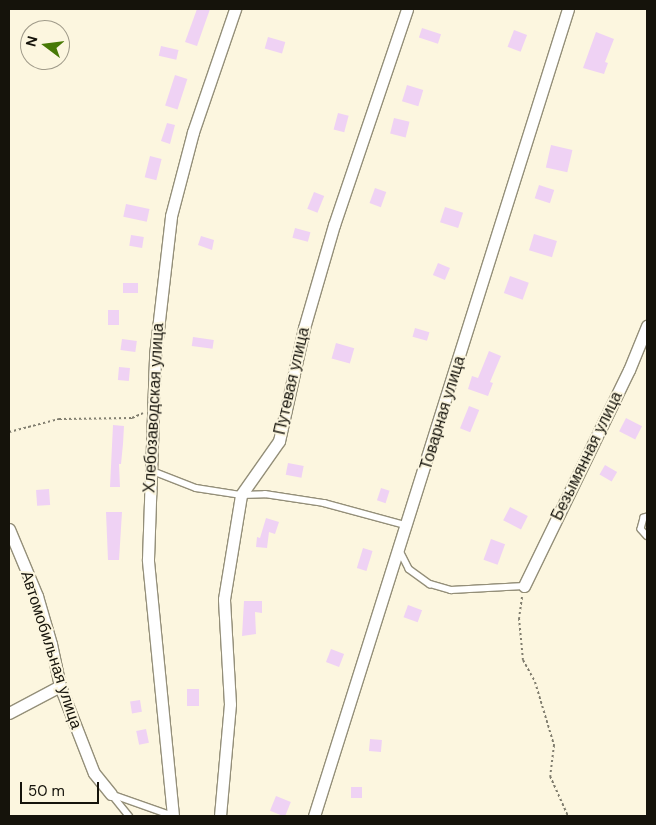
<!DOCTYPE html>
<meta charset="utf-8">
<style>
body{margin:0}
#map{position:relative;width:656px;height:825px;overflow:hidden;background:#fcf6df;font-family:"DM Sans",sans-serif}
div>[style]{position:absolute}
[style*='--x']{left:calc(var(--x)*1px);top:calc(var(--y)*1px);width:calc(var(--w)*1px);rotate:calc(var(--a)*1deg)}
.building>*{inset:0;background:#efd2f4;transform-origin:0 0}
.path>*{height:2px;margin-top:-1px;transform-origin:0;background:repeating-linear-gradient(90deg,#817e6f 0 2.5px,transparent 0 5px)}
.roads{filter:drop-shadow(1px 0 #948f79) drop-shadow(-1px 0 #948f79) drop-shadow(0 1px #948f79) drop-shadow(0 -1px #948f79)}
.service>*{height:5.5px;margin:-2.75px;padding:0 2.75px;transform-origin:2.75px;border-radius:2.75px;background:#fff}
.minor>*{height:11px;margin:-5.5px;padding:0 5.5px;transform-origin:5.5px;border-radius:5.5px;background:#fff}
span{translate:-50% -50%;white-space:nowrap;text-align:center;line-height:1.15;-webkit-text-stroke:4px #fcf6df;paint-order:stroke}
.street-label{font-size:16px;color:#15130b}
.frame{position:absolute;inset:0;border:10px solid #15130b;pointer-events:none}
.north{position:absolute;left:20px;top:20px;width:50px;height:50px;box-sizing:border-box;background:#fcf6df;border:1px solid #a09b8a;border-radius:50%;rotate:285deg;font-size:14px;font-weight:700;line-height:20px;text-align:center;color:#15130b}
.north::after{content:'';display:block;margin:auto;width:18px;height:22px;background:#477905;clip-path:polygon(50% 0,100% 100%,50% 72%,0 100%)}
.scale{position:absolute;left:20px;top:782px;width:79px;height:22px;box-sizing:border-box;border:2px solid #15130b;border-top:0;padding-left:6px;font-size:15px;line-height:18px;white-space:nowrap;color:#15130b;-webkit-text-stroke:4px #fcf6df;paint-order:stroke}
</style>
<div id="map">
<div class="building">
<div style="clip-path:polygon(197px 9px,210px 9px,197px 46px,185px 42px)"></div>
<div style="left:422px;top:28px;width:20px;height:10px;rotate:18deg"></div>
<div style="left:514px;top:30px;width:14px;height:18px;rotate:21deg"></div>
<div style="clip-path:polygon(596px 32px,614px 39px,605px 62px,608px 63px,604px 74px,583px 68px)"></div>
<div style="left:268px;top:37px;width:18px;height:12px;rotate:16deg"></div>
<div style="left:161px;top:46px;width:18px;height:10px;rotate:13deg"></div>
<div style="left:175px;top:75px;width:13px;height:32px;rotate:18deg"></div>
<div style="left:407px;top:85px;width:17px;height:17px;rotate:17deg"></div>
<div style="left:338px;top:113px;width:11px;height:17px;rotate:15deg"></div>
<div style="left:394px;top:118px;width:16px;height:16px;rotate:14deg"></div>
<div style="clip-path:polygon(167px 123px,175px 125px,170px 144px,161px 141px)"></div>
<div style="left:551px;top:145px;width:22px;height:23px;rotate:13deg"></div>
<div style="left:150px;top:156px;width:12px;height:22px;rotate:14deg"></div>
<div style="left:539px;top:185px;width:16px;height:14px;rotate:18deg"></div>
<div style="left:375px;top:188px;width:12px;height:16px;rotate:20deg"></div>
<div style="left:314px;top:192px;width:11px;height:18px;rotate:22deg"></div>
<div style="left:126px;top:204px;width:24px;height:13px;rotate:12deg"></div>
<div style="left:445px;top:207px;width:19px;height:16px;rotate:18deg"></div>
<div style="left:295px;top:228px;width:16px;height:10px;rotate:15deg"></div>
<div style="left:534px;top:234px;width:24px;height:17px;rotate:17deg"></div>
<div style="left:131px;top:235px;width:13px;height:11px;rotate:9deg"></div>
<div style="clip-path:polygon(201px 236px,214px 240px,212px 250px,198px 245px)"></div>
<div style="left:438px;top:263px;width:13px;height:13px;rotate:23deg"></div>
<div style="left:510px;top:276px;width:20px;height:18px;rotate:20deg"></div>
<div style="left:138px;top:283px;width:10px;height:15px;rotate:90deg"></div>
<div style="left:108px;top:310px;width:11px;height:15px"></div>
<div style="left:415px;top:328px;width:15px;height:9px;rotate:16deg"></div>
<div style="left:193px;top:337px;width:21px;height:9px;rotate:8deg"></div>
<div style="left:122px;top:339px;width:15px;height:11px;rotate:8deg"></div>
<div style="left:336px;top:343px;width:19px;height:16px;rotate:16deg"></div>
<div style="clip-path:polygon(489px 351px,501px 356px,490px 382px,493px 383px,488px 396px,468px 389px,472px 376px,478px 378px)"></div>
<div style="left:119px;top:367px;width:11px;height:13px;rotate:5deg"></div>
<div style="left:469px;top:406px;width:11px;height:24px;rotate:22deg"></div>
<div style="left:626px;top:418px;width:18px;height:15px;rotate:27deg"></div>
<div style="clip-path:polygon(113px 425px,124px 426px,123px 444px,121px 464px,119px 464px,120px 487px,110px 487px)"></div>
<div style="left:288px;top:463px;width:16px;height:12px;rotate:11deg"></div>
<div style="left:605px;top:465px;width:14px;height:11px;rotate:30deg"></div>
<div style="left:381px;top:488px;width:9px;height:13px;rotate:18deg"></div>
<div style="left:49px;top:489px;width:16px;height:13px;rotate:86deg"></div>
<div style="left:510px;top:507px;width:20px;height:15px;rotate:27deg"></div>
<div style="clip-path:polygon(106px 512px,122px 512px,119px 560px,108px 560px)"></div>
<div style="clip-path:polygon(266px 518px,279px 522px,275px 534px,269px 532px,267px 548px,256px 547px,257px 537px,260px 538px)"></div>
<div style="left:491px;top:539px;width:15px;height:22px;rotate:20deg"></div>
<div style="left:363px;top:548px;width:10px;height:21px;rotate:17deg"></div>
<div style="clip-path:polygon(244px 601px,262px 601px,262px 613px,255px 612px,256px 634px,242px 636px)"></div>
<div style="left:408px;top:605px;width:15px;height:13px;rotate:20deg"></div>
<div style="left:331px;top:649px;width:14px;height:14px;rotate:21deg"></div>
<div style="left:187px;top:689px;width:12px;height:17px"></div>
<div style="left:140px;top:700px;width:12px;height:10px;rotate:81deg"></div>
<div style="left:146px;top:729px;width:14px;height:10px;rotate:78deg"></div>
<div style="left:370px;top:739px;width:12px;height:12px;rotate:5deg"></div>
<div style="left:351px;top:787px;width:11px;height:11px"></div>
<div style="left:276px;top:796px;width:16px;height:16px;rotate:22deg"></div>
</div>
<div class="path">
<div style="--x:9;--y:432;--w:52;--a:-14.6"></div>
<div style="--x:59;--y:419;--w:73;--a:-0.8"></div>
<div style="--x:132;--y:418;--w:12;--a:-24"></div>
<div style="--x:522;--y:597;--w:21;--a:98"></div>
<div style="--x:519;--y:618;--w:42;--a:84.6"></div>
<div style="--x:523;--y:660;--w:25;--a:61"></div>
<div style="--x:535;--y:682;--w:66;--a:73.2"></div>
<div style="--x:554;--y:745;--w:31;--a:97"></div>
<div style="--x:550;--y:776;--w:44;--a:65.8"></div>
</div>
<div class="roads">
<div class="service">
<div style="--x:150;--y:470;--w:49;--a:21.4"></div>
<div style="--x:196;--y:488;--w:46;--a:8.8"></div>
<div style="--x:241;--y:495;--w:24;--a:-2"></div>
<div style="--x:265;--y:494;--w:60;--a:8.7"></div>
<div style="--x:324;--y:503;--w:84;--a:15.2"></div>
<div style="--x:647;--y:517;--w:3;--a:162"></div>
<div style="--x:644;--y:518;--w:11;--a:105"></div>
<div style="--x:641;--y:529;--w:9;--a:49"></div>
<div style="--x:400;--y:551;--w:20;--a:63"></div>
<div style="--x:409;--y:569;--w:26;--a:36"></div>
<div style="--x:430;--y:584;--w:22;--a:16"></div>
<div style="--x:451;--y:590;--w:73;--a:-3.1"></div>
<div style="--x:111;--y:794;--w:66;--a:19.5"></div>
<div style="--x:113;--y:796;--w:26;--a:51"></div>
</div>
<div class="minor">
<div style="--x:9;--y:529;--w:73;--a:67.3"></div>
<div style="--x:37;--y:596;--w:50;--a:73.7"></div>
<div style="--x:51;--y:644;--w:43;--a:77.9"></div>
<div style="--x:60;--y:686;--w:93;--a:68.7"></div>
<div style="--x:94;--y:773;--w:27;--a:51"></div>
<div style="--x:524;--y:586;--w:240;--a:-64.1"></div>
<div style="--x:629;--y:370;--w:48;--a:-67.8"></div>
<div style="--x:9;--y:713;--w:58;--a:-27.9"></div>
<div style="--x:173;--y:816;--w:258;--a:-95.6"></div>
<div style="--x:148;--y:559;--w:204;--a:-88"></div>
<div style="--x:155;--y:355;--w:140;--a:-83.4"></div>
<div style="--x:171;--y:216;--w:87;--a:-75.3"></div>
<div style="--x:193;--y:132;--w:130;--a:-71.1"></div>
<div style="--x:220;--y:816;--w:112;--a:-84.9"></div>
<div style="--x:230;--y:704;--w:105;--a:-93.3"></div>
<div style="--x:224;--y:599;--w:105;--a:-80.7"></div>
<div style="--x:241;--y:495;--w:66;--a:-54.9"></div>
<div style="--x:279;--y:441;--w:116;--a:-77.5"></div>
<div style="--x:304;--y:328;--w:107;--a:-73.8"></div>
<div style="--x:334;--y:225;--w:228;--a:-71.3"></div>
<div style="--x:314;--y:816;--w:846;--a:-72.53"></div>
</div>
</div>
<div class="street-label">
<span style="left:292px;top:381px;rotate:-77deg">Путевая улица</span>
<span style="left:154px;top:408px;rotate:-87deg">Хлебозаводская улица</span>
<span style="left:443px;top:413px;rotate:-73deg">Товарная улица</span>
<span style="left:587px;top:456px;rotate:-64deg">Безымянная улица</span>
<span style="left:51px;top:650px;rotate:72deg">Автомобильная улица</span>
</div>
<div class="frame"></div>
<div class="north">N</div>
<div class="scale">50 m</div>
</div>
